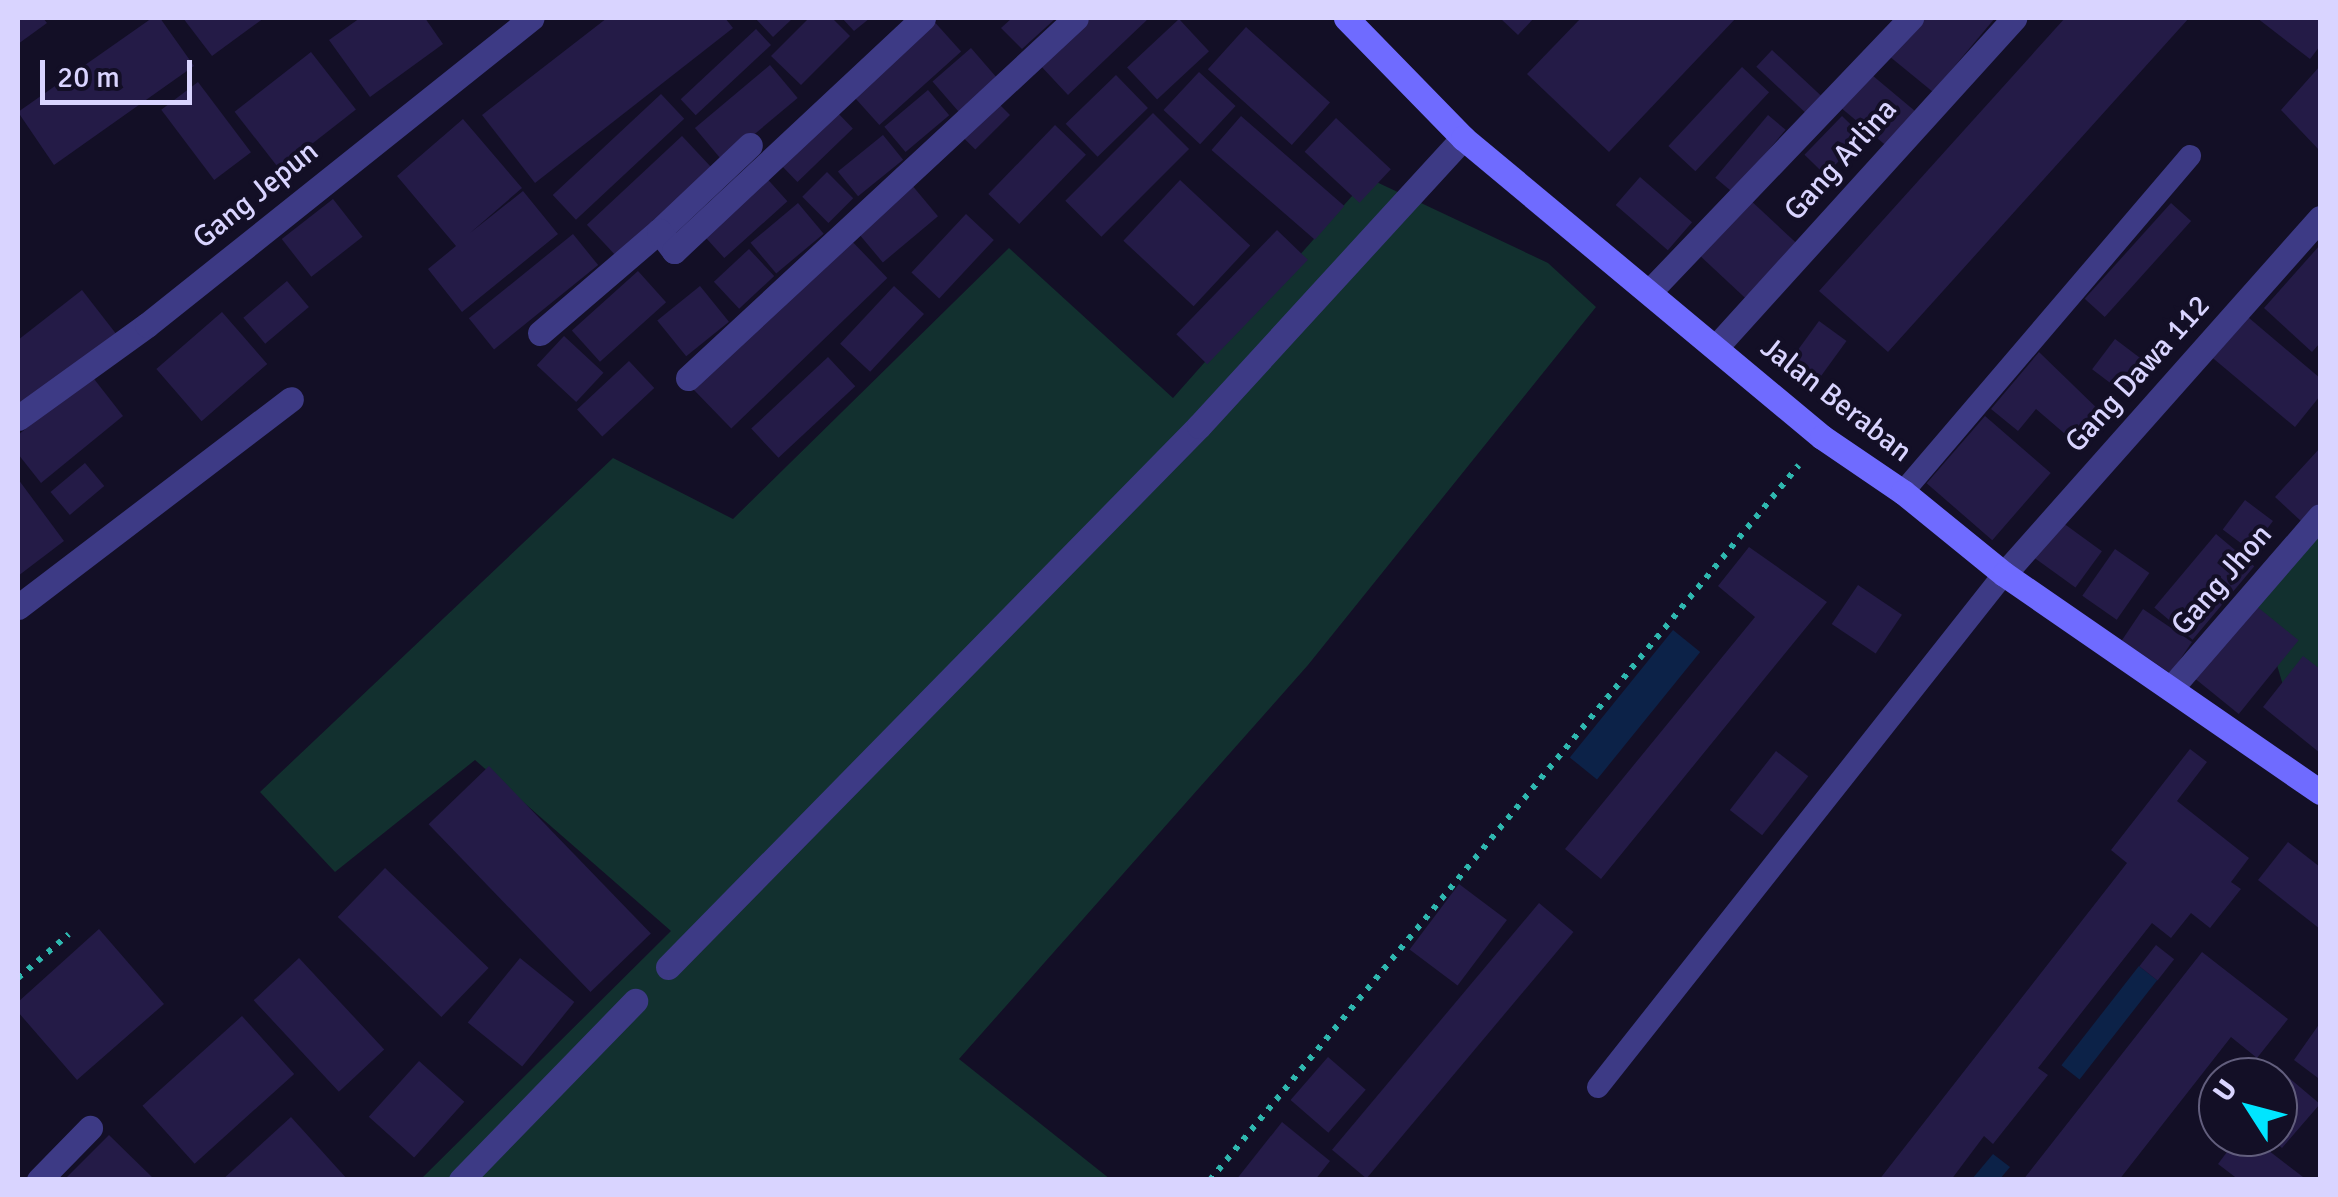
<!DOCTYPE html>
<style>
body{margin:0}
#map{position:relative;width:2338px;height:1197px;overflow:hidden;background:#130f26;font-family:Signika,sans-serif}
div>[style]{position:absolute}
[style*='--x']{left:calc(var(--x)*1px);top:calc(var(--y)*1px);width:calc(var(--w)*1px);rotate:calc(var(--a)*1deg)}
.green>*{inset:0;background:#12302f}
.water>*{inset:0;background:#0c2248;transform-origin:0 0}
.building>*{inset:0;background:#241b47;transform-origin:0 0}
.path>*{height:6px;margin-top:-3px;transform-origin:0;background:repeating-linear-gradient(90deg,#2fb8b0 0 5px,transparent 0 13px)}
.lane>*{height:22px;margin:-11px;padding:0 11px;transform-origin:11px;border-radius:11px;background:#3d3a85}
.street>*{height:25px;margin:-12.5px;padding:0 12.5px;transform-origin:12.5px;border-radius:12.5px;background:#3d3a85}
.secondary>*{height:25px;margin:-12.5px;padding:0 12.5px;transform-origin:12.5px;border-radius:12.5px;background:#6f6bff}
span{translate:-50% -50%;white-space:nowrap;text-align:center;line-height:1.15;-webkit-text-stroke:8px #130f26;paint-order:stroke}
.street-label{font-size:30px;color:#d9d4ff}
.frame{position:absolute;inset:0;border:20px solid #d9d4ff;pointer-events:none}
.north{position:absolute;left:2198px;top:1057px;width:100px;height:100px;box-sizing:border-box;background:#130f26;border:2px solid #625e7d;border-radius:50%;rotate:306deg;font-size:28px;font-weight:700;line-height:40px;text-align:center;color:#d9d4ff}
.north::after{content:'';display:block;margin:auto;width:35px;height:45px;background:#00e5ff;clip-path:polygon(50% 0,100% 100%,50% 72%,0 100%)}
.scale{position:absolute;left:40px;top:60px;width:152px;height:45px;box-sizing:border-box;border:5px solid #d9d4ff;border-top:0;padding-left:12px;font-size:30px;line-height:35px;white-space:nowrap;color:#d9d4ff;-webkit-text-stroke:8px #130f26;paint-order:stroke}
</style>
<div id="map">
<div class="green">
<div style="clip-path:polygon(1368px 178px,1548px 263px,1596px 307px,1308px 665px,959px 1059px,1110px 1179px,421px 1179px,671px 931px,475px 760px,335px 872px,260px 792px,613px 458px,733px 519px,1009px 248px,1173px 398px)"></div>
<div style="clip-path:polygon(2320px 506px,2320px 713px,2283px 685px,2269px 639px,2230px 604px)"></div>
</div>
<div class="water">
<div style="left:1673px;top:630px;width:35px;height:164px;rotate:39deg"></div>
<div style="left:2139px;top:966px;width:23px;height:126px;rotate:38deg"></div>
<div style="clip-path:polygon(1993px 1154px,2010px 1167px,2000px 1179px,1972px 1179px)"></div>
</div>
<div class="building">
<div style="clip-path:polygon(18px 18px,43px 18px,47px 23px,18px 44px)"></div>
<div style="clip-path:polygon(152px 18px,160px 18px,194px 66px,54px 165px,18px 112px)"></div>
<div style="clip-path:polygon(183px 18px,264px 18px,212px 56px)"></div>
<div style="clip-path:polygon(360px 18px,425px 18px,443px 44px,370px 97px,329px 40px)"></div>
<div style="clip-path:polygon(607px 18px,725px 18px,733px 28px,535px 183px,482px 115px)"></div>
<div style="clip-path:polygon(755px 18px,793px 18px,773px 37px)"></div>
<div style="clip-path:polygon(809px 18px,832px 18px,850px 36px,801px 85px,771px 56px)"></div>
<div style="clip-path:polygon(842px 18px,870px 18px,854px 31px)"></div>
<div style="left:931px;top:18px;width:45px;height:110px;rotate:48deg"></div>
<div style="clip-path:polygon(1012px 18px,1056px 18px,1022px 49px,1001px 28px)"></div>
<div style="clip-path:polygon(1087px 18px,1149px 18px,1068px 95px,1039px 64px)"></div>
<div style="clip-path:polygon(1500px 18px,1534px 18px,1518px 35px)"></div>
<div style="clip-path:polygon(1581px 18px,1736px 18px,1609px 152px,1527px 74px)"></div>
<div style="clip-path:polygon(1920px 18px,1995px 18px,1933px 92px,1889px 56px)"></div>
<div style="clip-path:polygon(2065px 18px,2189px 18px,1888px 352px,1819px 291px)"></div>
<div style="clip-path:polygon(2257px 18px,2320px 18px,2320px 46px,2310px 59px)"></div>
<div style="left:1179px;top:19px;width:44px;height:71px;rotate:47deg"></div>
<div style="left:1246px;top:27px;width:113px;height:57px;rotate:42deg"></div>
<div style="left:756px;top:29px;width:22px;height:103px;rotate:47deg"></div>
<div style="left:971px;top:48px;width:41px;height:51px;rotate:49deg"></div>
<div style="left:1772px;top:50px;width:69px;height:23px;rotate:43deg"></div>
<div style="left:311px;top:52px;width:73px;height:97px;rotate:52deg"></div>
<div style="left:770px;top:65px;width:43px;height:98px;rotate:50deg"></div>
<div style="clip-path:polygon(2320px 66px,2320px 151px,2281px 110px)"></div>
<div style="left:1742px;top:67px;width:37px;height:108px;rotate:43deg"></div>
<div style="left:1866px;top:70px;width:67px;height:45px;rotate:40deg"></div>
<div style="left:1199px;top:72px;width:50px;height:52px;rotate:43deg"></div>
<div style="left:1116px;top:75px;width:46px;height:70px;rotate:46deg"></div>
<div style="left:198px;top:82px;width:88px;height:46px;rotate:53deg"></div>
<div style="left:928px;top:90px;width:33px;height:57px;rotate:50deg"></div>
<div style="left:661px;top:94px;width:34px;height:148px;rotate:47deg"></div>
<div style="left:993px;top:98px;width:24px;height:49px;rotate:45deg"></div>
<div style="left:832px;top:107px;width:30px;height:77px;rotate:46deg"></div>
<div style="left:1153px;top:113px;width:51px;height:124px;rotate:45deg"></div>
<div style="left:1768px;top:115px;width:23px;height:82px;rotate:40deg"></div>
<div style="left:1241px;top:116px;width:137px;height:45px;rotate:41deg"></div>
<div style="left:1842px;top:116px;width:29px;height:54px;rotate:44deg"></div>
<div style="left:1336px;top:118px;width:75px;height:46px;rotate:43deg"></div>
<div style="clip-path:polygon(463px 119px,522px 188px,470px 233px,523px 191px,558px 234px,462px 312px,428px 269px,456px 246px,397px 176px)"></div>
<div style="left:1055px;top:125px;width:43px;height:96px;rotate:44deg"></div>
<div style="left:883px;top:135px;width:32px;height:58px;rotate:51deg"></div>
<div style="left:682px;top:136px;width:49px;height:130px;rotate:47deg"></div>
<div style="left:827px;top:172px;width:37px;height:35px;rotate:45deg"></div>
<div style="left:762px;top:173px;width:38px;height:85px;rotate:48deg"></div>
<div style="left:1640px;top:177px;width:69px;height:37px;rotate:41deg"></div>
<div style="left:1180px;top:180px;width:96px;height:83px;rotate:43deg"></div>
<div style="left:911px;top:184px;width:42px;height:72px;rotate:50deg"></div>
<div style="left:1748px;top:198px;width:72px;height:75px;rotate:43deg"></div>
<div style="left:333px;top:199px;width:48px;height:65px;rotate:52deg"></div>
<div style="left:798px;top:203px;width:40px;height:62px;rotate:50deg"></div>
<div style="left:2171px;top:203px;width:27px;height:129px;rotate:42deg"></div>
<div style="left:966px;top:214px;width:38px;height:80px;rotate:43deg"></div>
<div style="left:1277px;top:230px;width:43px;height:145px;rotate:44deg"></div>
<div style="left:573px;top:234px;width:40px;height:134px;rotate:51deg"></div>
<div style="left:845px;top:234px;width:61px;height:217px;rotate:46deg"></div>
<div style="clip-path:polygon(2320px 245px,2320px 343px,2312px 352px,2264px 308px)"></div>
<div style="left:749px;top:249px;width:37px;height:48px;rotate:47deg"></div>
<div style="left:638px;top:271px;width:42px;height:89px;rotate:48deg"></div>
<div style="left:287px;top:281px;width:34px;height:57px;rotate:50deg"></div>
<div style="left:700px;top:286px;width:46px;height:55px;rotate:51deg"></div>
<div style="left:894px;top:286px;width:41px;height:79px;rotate:43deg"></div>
<div style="clip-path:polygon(82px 290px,117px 335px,18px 408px,18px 340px)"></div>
<div style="left:222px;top:312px;width:69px;height:87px;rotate:49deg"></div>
<div style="clip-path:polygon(2242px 312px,2320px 378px,2320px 396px,2295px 427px,2208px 354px)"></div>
<div style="left:1819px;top:321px;width:34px;height:52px;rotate:36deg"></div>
<div style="left:564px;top:336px;width:54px;height:40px;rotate:43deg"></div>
<div style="left:2115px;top:339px;width:41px;height:38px;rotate:37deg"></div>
<div style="clip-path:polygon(2039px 352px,2105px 416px,2079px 446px,2036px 409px,2018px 431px,1991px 409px)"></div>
<div style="left:828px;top:357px;width:40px;height:105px;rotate:47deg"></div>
<div style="left:629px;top:361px;width:37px;height:71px;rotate:47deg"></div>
<div style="clip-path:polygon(91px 375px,123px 416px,41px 483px,18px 454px,18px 435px)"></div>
<div style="left:1985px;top:416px;width:87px;height:89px;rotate:41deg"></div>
<div style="clip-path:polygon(2320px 448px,2320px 502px,2302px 522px,2275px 497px)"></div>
<div style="left:85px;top:463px;width:30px;height:45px;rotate:50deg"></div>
<div style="clip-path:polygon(18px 479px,64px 541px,18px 576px)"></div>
<div style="left:2245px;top:500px;width:35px;height:37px;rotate:37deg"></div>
<div style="left:2059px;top:520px;width:53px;height:45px;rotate:36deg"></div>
<div style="left:2216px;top:534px;width:50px;height:96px;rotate:40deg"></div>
<div style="clip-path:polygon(1749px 547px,1827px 602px,1601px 879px,1565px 849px,1755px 617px,1718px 586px)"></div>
<div style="left:2115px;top:549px;width:42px;height:57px;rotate:35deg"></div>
<div style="left:1858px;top:585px;width:53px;height:47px;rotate:34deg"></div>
<div style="left:2255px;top:605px;width:56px;height:95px;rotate:39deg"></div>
<div style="left:2143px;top:609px;width:59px;height:38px;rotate:34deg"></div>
<div style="clip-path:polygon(2303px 656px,2320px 669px,2320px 753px,2263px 707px)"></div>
<div style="clip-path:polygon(2190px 749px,2207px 762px,2177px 801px,2249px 858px,2231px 882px,2241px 889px,2210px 928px,2191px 913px,2171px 938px,2152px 923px,2038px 1068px,2048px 1075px,1993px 1144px,1984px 1136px,1951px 1180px,1879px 1180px,2127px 863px,2111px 850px)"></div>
<div style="left:1776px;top:751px;width:41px;height:75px;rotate:38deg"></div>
<div style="left:489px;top:766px;width:233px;height:84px;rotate:46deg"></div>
<div style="clip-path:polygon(2288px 842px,2320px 867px,2320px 929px,2258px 880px)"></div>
<div style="left:385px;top:868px;width:144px;height:68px;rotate:44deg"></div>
<div style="left:1459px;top:884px;width:60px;height:82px;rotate:37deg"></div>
<div style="left:1539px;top:903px;width:45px;height:322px;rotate:40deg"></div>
<div style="clip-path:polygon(99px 929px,164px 1004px,77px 1080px,18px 1012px,18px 1002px)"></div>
<div style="left:2156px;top:945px;width:23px;height:27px;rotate:38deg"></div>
<div style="clip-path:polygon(2202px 952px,2288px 1019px,2257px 1058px,2231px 1037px,2119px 1180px,2023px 1180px)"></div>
<div style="left:299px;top:958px;width:125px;height:62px;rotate:47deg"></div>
<div style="left:520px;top:958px;width:70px;height:83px;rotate:39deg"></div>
<div style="left:242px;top:1016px;width:78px;height:134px;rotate:48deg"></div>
<div style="clip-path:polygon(2320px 1023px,2320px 1074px,2318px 1078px,2294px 1060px)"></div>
<div style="left:1328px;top:1057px;width:50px;height:57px;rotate:41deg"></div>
<div style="left:419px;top:1061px;width:61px;height:75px;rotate:42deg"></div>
<div style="clip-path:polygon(2288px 1077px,2320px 1104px,2282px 1148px,2269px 1137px,2278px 1137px,2278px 1089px)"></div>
<div style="clip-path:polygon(291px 1117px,348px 1180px,222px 1180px)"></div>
<div style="clip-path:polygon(1282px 1122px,1330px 1161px,1315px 1180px,1236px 1180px)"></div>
<div style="clip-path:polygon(109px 1135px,155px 1180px,64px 1180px)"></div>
<div style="clip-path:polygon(2238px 1137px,2251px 1137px,2307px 1180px,2239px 1180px,2218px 1164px)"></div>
</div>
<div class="path">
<div style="--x:18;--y:978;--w:67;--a:-40.8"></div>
<div style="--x:1210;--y:1180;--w:926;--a:-50.52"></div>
</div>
<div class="lane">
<div style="--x:1903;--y:492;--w:442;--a:-49.5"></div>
<div style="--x:1598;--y:1087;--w:654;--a:-51.64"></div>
</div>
<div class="street">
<div style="--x:659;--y:231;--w:125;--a:-43.4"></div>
<div style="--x:1650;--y:291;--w:378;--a:-46.3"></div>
<div style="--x:540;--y:333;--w:157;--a:-40.6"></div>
<div style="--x:659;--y:231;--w:25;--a:53"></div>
<div style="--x:674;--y:251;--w:341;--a:-43.1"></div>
<div style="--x:1716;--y:347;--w:444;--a:-47.8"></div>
<div style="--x:688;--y:378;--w:529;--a:-42.86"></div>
<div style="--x:18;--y:418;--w:159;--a:-35.8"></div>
<div style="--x:147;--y:325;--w:492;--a:-38.6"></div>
<div style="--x:2004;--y:574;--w:476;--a:-48.4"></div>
<div style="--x:18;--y:607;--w:343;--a:-37.3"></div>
<div style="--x:2172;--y:687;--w:226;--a:-49.1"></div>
<div style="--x:668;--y:967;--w:758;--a:-45.53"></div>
<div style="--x:1199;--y:426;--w:391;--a:-47.5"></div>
<div style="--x:39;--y:1180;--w:73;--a:-45.6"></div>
<div style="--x:461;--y:1180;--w:250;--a:-45.8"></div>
</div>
<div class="secondary">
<div style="--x:1346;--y:18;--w:168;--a:45.7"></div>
<div style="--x:1463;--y:138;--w:467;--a:39.8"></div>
<div style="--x:1822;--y:437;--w:98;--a:34.2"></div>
<div style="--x:1903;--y:492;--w:130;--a:39.1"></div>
<div style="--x:2004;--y:574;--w:384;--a:34.6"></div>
</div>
<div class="street-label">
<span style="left:1841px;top:160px;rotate:-48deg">Gang Arlina</span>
<span style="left:256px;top:195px;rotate:-39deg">Gang Jepun</span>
<span style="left:2138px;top:374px;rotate:-48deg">Gang Dawa 112</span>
<span style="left:1836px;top:400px;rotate:38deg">Jalan Beraban</span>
<span style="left:2222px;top:580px;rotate:-49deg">Gang Jhon</span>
</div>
<div class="frame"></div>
<div class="north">U</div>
<div class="scale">20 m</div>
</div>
